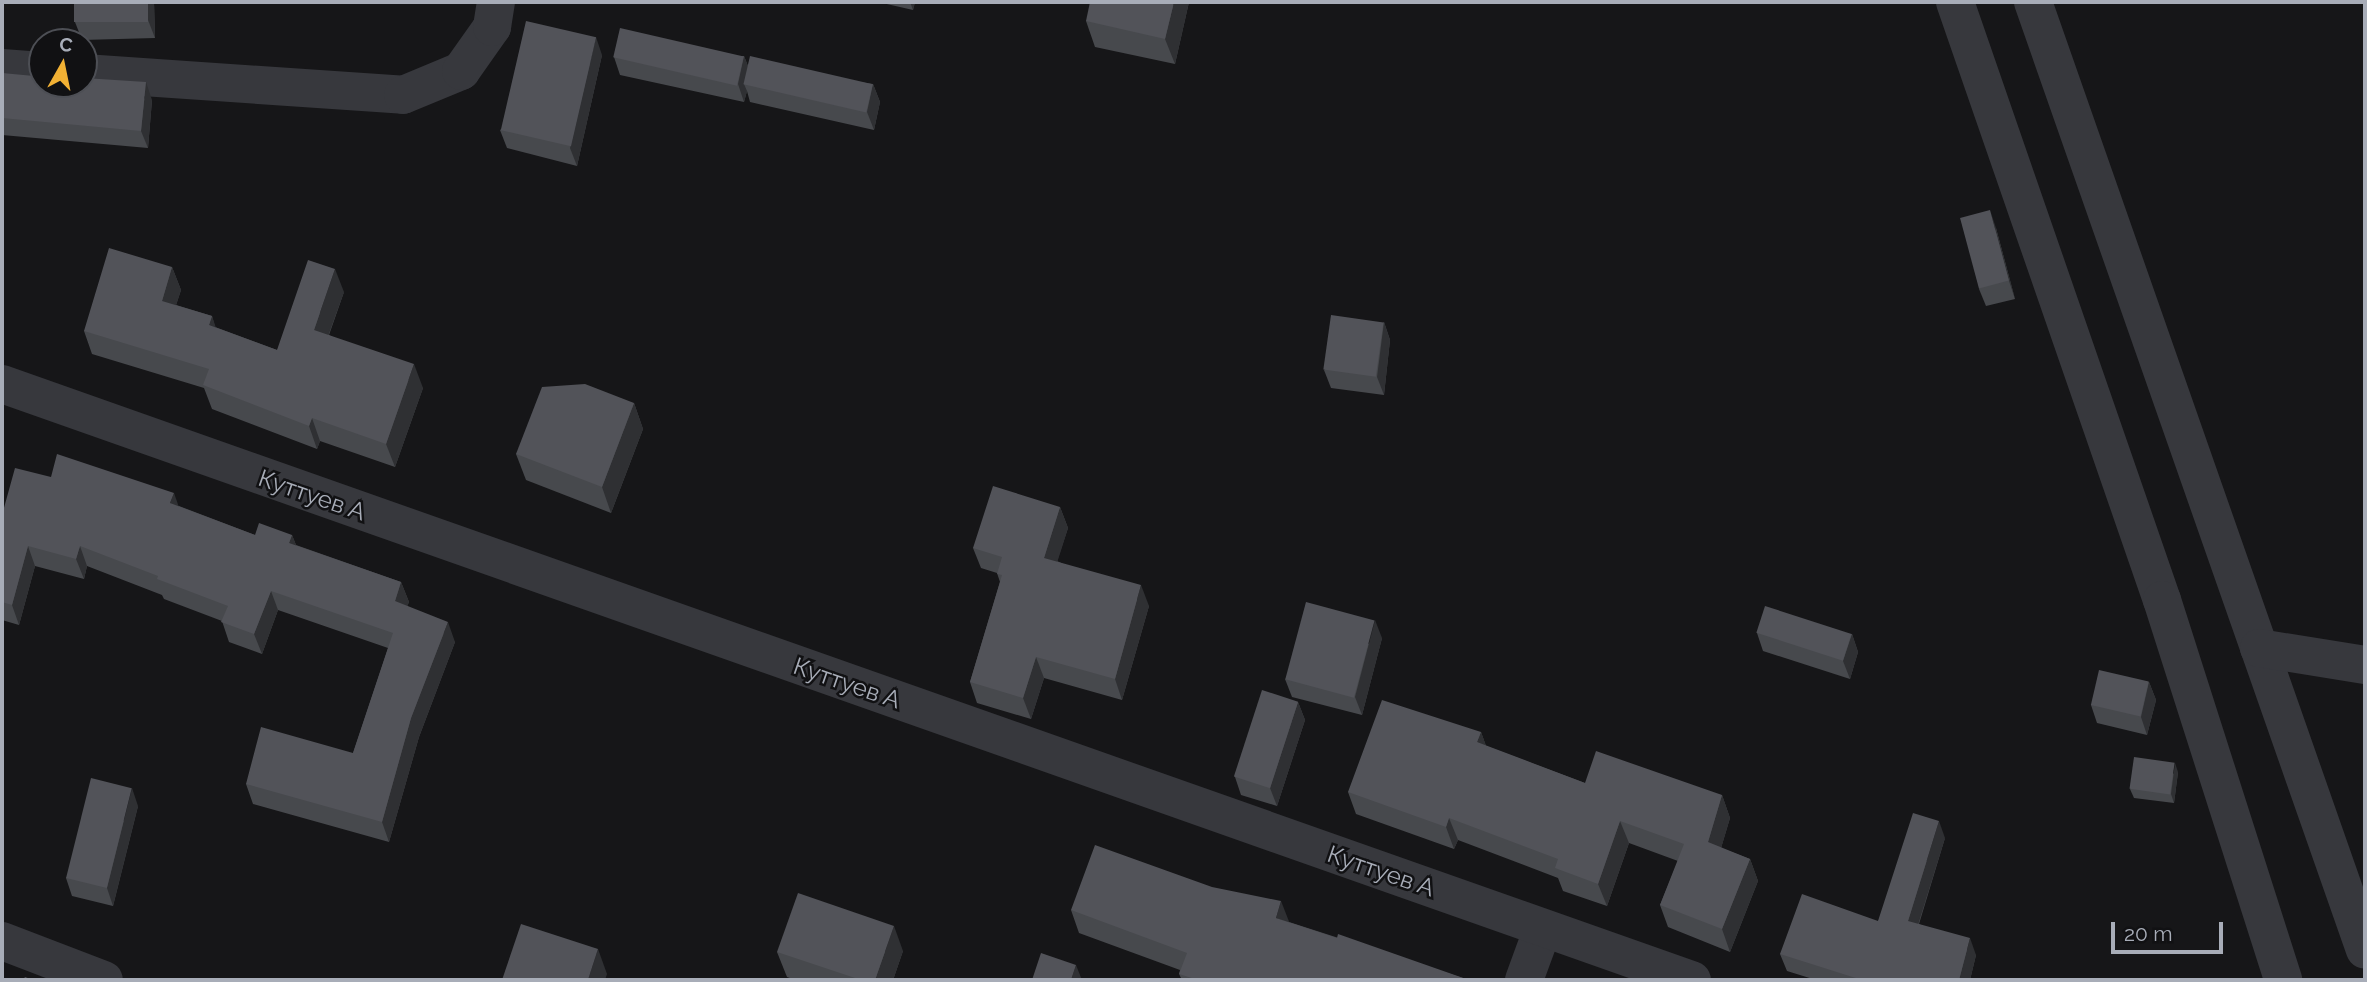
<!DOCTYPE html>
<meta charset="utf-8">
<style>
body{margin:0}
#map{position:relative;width:2367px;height:982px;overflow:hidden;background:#161618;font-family:Raleway,sans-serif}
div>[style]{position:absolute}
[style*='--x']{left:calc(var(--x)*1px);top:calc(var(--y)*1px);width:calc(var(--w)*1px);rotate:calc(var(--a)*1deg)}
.minor>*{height:38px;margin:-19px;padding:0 19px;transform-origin:19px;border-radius:19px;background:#37383d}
.tertiary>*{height:38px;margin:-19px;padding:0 19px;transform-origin:19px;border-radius:19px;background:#37383d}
.wall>*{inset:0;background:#47494d}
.shaded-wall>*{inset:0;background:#2f3033}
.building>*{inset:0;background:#525359;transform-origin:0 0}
span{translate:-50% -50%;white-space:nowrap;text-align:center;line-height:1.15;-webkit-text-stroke:5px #111113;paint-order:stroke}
.street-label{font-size:24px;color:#a8adb8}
.frame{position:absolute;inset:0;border:4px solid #a8adb8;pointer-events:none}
.north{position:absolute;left:28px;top:28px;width:70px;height:70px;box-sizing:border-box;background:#111113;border:2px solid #4d4f55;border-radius:50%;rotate:9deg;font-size:19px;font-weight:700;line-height:28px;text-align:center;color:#a8adb8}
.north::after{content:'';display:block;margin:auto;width:24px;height:32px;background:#f2b134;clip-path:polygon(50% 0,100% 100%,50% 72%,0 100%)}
.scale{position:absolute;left:2111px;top:922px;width:112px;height:32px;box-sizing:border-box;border:4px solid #a8adb8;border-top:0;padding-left:9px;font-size:21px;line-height:24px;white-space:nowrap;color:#a8adb8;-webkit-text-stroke:5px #111113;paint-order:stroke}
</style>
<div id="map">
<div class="minor">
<div style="--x:1955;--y:2;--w:633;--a:70.91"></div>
<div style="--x:2162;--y:600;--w:399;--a:72.3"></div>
<div style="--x:2033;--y:2;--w:1004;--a:70.7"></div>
<div style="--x:2;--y:68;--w:40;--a:4.3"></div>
<div style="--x:84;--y:73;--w:320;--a:3.9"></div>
<div style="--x:403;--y:95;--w:63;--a:-22.5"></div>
<div style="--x:461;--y:71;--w:54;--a:-54.8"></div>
<div style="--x:492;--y:27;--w:25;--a:-81"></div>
<div style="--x:2259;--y:648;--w:107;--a:9.1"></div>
<div style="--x:2;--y:941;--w:109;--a:20.9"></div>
<div style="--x:1524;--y:980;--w:55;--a:-69.9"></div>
</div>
<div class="tertiary">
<div style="--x:2;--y:384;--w:1792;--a:19.43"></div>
</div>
<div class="wall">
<div style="clip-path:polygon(154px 2px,155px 38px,82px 40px,75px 22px)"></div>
<div style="clip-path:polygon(878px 2px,915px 2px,913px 10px)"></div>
<div style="clip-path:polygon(1189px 2px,1175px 64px,1095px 47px,1086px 21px)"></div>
<div style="clip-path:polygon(602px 55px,577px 166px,507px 148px,500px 130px)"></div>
<div style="clip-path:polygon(744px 56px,748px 66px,873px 84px,880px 102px,874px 130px,750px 102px,747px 91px,744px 102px,620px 75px,614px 57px)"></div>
<div style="clip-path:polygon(2px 73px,152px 100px,148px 148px,2px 135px)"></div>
<div style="clip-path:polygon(1996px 228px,2015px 299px,1986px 306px,1979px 289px)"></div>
<div style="clip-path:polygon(172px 267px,181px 290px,176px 305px,212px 316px,215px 327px,277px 350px,344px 292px,329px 335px,423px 388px,395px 467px,320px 441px,317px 449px,212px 409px,204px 388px,92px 354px,84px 331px)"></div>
<div style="clip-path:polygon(1384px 322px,1390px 340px,1384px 395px,1331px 388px,1324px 370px)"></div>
<div style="clip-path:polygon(634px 403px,643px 429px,611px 513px,526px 480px,516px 454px)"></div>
<div style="clip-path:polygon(51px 477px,179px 506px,255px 535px,292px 535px,296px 545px,401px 582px,409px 602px,407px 606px,455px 642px,419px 737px,389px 842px,253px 804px,246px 784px,353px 753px,388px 648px,278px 610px,262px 654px,229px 642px,222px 621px,164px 599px,162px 595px,87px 566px,84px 579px,35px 566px,19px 625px,2px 620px,2px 515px)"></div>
<div style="clip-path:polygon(1060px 507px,1068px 528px,1057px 561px,1149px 606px,1122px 700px,1044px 678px,1031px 719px,977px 703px,970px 682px,1000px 582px,997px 573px,981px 568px,973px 548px)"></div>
<div style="clip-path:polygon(1757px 633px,1852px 634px,1858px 652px,1850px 679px,1763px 651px)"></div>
<div style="clip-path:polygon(1382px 638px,1362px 715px,1292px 697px,1285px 679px)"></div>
<div style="clip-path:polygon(2149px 682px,2156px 700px,2147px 735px,2097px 723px,2091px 705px)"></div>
<div style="clip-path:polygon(1298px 702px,1305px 720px,1277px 806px,1241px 795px,1235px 777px)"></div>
<div style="clip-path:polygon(1481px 732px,1486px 746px,1585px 783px,1722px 795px,1730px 818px,1721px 848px,1750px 859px,1758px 881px,1730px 952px,1668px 927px,1660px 905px,1678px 861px,1629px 843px,1607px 906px,1563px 891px,1558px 878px,1458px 840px,1454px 849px,1356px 814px,1348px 792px)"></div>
<div style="clip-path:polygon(2178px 772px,2174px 803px,2134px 798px,2130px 789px)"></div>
<div style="clip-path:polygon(138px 806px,113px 906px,72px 896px,66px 878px)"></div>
<div style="clip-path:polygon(1945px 838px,1919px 924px,1976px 955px,1970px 980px,1816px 980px,1787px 971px,1780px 954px,1878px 921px)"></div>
<div style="clip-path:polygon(1071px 910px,1289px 922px,1469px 980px,1182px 980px,1179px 974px,1180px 970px,1079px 933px)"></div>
<div style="clip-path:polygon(903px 951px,893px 980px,795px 980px,787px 977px,777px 952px)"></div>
</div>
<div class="shaded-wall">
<div style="clip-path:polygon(148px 2px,154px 2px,155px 38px,148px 20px)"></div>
<div style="clip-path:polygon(910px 2px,915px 2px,913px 10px)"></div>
<div style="clip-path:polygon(1174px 2px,1189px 2px,1175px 64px,1165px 39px)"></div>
<div style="clip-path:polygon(596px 37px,602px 55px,577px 166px,570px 148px)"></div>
<div style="clip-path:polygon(744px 56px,751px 74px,744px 84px,747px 91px,744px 102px,738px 84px)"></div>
<div style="clip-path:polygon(146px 82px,152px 100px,148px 148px,141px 131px)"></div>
<div style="clip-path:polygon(873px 84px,880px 102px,874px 130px,867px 112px)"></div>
<div style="clip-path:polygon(1990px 210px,1996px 228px,2015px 299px,2009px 281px)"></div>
<div style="clip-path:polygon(172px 267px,181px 290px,170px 324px,162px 301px)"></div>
<div style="clip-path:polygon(335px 269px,344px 292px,322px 353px,314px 330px)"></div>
<div style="clip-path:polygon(212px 316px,220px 340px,209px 325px)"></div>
<div style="clip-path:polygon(1384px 322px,1390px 340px,1384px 395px,1377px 377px)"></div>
<div style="clip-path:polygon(414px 364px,423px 388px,395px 467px,386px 444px)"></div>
<div style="clip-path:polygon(634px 403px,643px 429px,611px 513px,602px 487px)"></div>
<div style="clip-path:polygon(312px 418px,320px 441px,317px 449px,309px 426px)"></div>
<div style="clip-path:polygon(174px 493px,181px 513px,170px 503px)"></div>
<div style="clip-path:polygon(1060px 507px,1068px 528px,1052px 579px,1044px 558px)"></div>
<div style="clip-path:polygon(292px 535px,300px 555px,289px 543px)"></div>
<div style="clip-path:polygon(28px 546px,35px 566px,19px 625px,12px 605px)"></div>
<div style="clip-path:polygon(80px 546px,87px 566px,84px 579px,76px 559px)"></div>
<div style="clip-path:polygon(401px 582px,409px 602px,402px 621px,395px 601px)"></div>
<div style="clip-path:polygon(1141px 585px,1149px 606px,1122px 700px,1115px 679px)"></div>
<div style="clip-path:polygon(271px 591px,278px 610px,262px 654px,254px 634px)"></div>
<div style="clip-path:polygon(1375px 620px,1382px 638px,1362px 715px,1355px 697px)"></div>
<div style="clip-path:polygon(448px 622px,455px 642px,419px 737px,389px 842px,382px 822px,411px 718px)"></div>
<div style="clip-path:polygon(1852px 634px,1858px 652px,1850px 679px,1843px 661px)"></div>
<div style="clip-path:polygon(1036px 657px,1044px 678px,1031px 719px,1023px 698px)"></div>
<div style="clip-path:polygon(2149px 682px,2156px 700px,2147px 735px,2141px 717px)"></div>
<div style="clip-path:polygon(1298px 702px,1305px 720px,1277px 806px,1270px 788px)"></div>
<div style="clip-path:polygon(1481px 732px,1489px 754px,1477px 742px)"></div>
<div style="clip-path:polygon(2175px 763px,2178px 772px,2174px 803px,2171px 794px)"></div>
<div style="clip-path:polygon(132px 788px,138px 806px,113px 906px,107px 888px)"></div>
<div style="clip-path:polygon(1722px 795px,1730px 818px,1716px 865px,1708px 842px)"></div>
<div style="clip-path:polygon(1449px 818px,1458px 840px,1454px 849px,1446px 827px)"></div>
<div style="clip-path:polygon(1620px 821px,1629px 843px,1607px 906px,1598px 884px)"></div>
<div style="clip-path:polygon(1939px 821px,1945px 838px,1914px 938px,1908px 921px)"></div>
<div style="clip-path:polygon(1750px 859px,1758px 881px,1730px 952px,1722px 929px)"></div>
<div style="clip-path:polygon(1281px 901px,1290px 924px,1276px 918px)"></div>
<div style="clip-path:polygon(894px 926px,903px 951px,893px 980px,875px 980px)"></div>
<div style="clip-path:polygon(1970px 938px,1976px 955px,1970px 980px,1959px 980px)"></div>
<div style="clip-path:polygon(598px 949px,607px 974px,605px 980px,588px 980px)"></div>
<div style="clip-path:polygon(1076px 965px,1082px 980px,1071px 980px)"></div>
</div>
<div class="building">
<div style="left:74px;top:2px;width:74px;height:20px"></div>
<div style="clip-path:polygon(1090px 2px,1174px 2px,1165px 39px,1086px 21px)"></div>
<div style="left:526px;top:21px;width:72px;height:112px;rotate:13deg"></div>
<div style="left:620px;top:28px;width:127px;height:30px;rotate:13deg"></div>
<div style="left:750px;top:56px;width:126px;height:29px;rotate:13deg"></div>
<div style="clip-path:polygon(2px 73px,34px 76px,42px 73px,42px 84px,84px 84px,84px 78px,146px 82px,141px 131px,2px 118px)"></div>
<div style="left:1990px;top:210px;width:73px;height:31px;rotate:75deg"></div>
<div style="clip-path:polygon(109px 248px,172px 267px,162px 301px,212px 316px,209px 325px,277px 350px,308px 260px,335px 269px,314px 330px,414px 364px,386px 444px,312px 418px,309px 426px,203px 385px,209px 369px,84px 331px)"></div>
<div style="left:1331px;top:315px;width:53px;height:55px;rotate:8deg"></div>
<div style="clip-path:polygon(585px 384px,634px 403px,602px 487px,516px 454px,542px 387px)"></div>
<div style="clip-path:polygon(57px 454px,174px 493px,170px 503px,255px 535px,259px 523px,292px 535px,289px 543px,401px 582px,395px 601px,448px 622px,411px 718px,382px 822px,246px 784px,261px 727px,353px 753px,393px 633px,271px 591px,254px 634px,221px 622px,228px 606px,157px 579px,158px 576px,80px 546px,76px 559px,28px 546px,12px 605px,2px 602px,2px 515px,15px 468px,51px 477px)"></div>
<div style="clip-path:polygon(993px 486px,1060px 507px,1044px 558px,1141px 585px,1115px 679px,1036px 657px,1023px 698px,970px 682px,1002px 575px,997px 574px,1002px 557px,973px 548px)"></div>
<div style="left:1306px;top:602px;width:71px;height:80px;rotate:15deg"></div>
<div style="left:1765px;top:606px;width:91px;height:28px;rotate:18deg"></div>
<div style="left:2099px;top:670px;width:51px;height:36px;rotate:13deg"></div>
<div style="left:1262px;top:690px;width:38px;height:91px;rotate:18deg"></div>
<div style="clip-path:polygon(1382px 700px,1481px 732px,1477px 742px,1585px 783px,1596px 751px,1722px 795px,1708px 842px,1750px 859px,1722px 929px,1660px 905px,1684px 844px,1620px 821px,1598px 884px,1555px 868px,1558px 859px,1449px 818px,1446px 827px,1348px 792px)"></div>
<div style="left:2134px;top:757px;width:41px;height:32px;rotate:8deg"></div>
<div style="left:91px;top:778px;width:42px;height:103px;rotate:14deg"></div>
<div style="clip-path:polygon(1913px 813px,1939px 821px,1908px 921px,1970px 938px,1959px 980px,1862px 980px,1780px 954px,1802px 894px,1878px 921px)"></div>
<div style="clip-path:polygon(1095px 845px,1212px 887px,1281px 901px,1276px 918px,1337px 938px,1338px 934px,1469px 980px,1198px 980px,1179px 974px,1187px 953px,1071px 910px)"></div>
<div style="clip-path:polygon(798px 893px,894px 926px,875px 980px,861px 980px,777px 952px)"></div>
<div style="clip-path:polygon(521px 924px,598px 949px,588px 980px,502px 980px)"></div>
<div style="clip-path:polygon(1041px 953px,1076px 965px,1071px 980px,1032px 980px)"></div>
<div style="clip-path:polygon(25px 977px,33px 980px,23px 980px)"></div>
</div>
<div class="street-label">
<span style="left:312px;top:495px;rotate:19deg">Куттуев А</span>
<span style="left:847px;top:683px;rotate:19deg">Куттуев А</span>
<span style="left:1381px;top:871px;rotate:19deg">Куттуев А</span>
</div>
<div class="frame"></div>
<div class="north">С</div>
<div class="scale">20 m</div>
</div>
